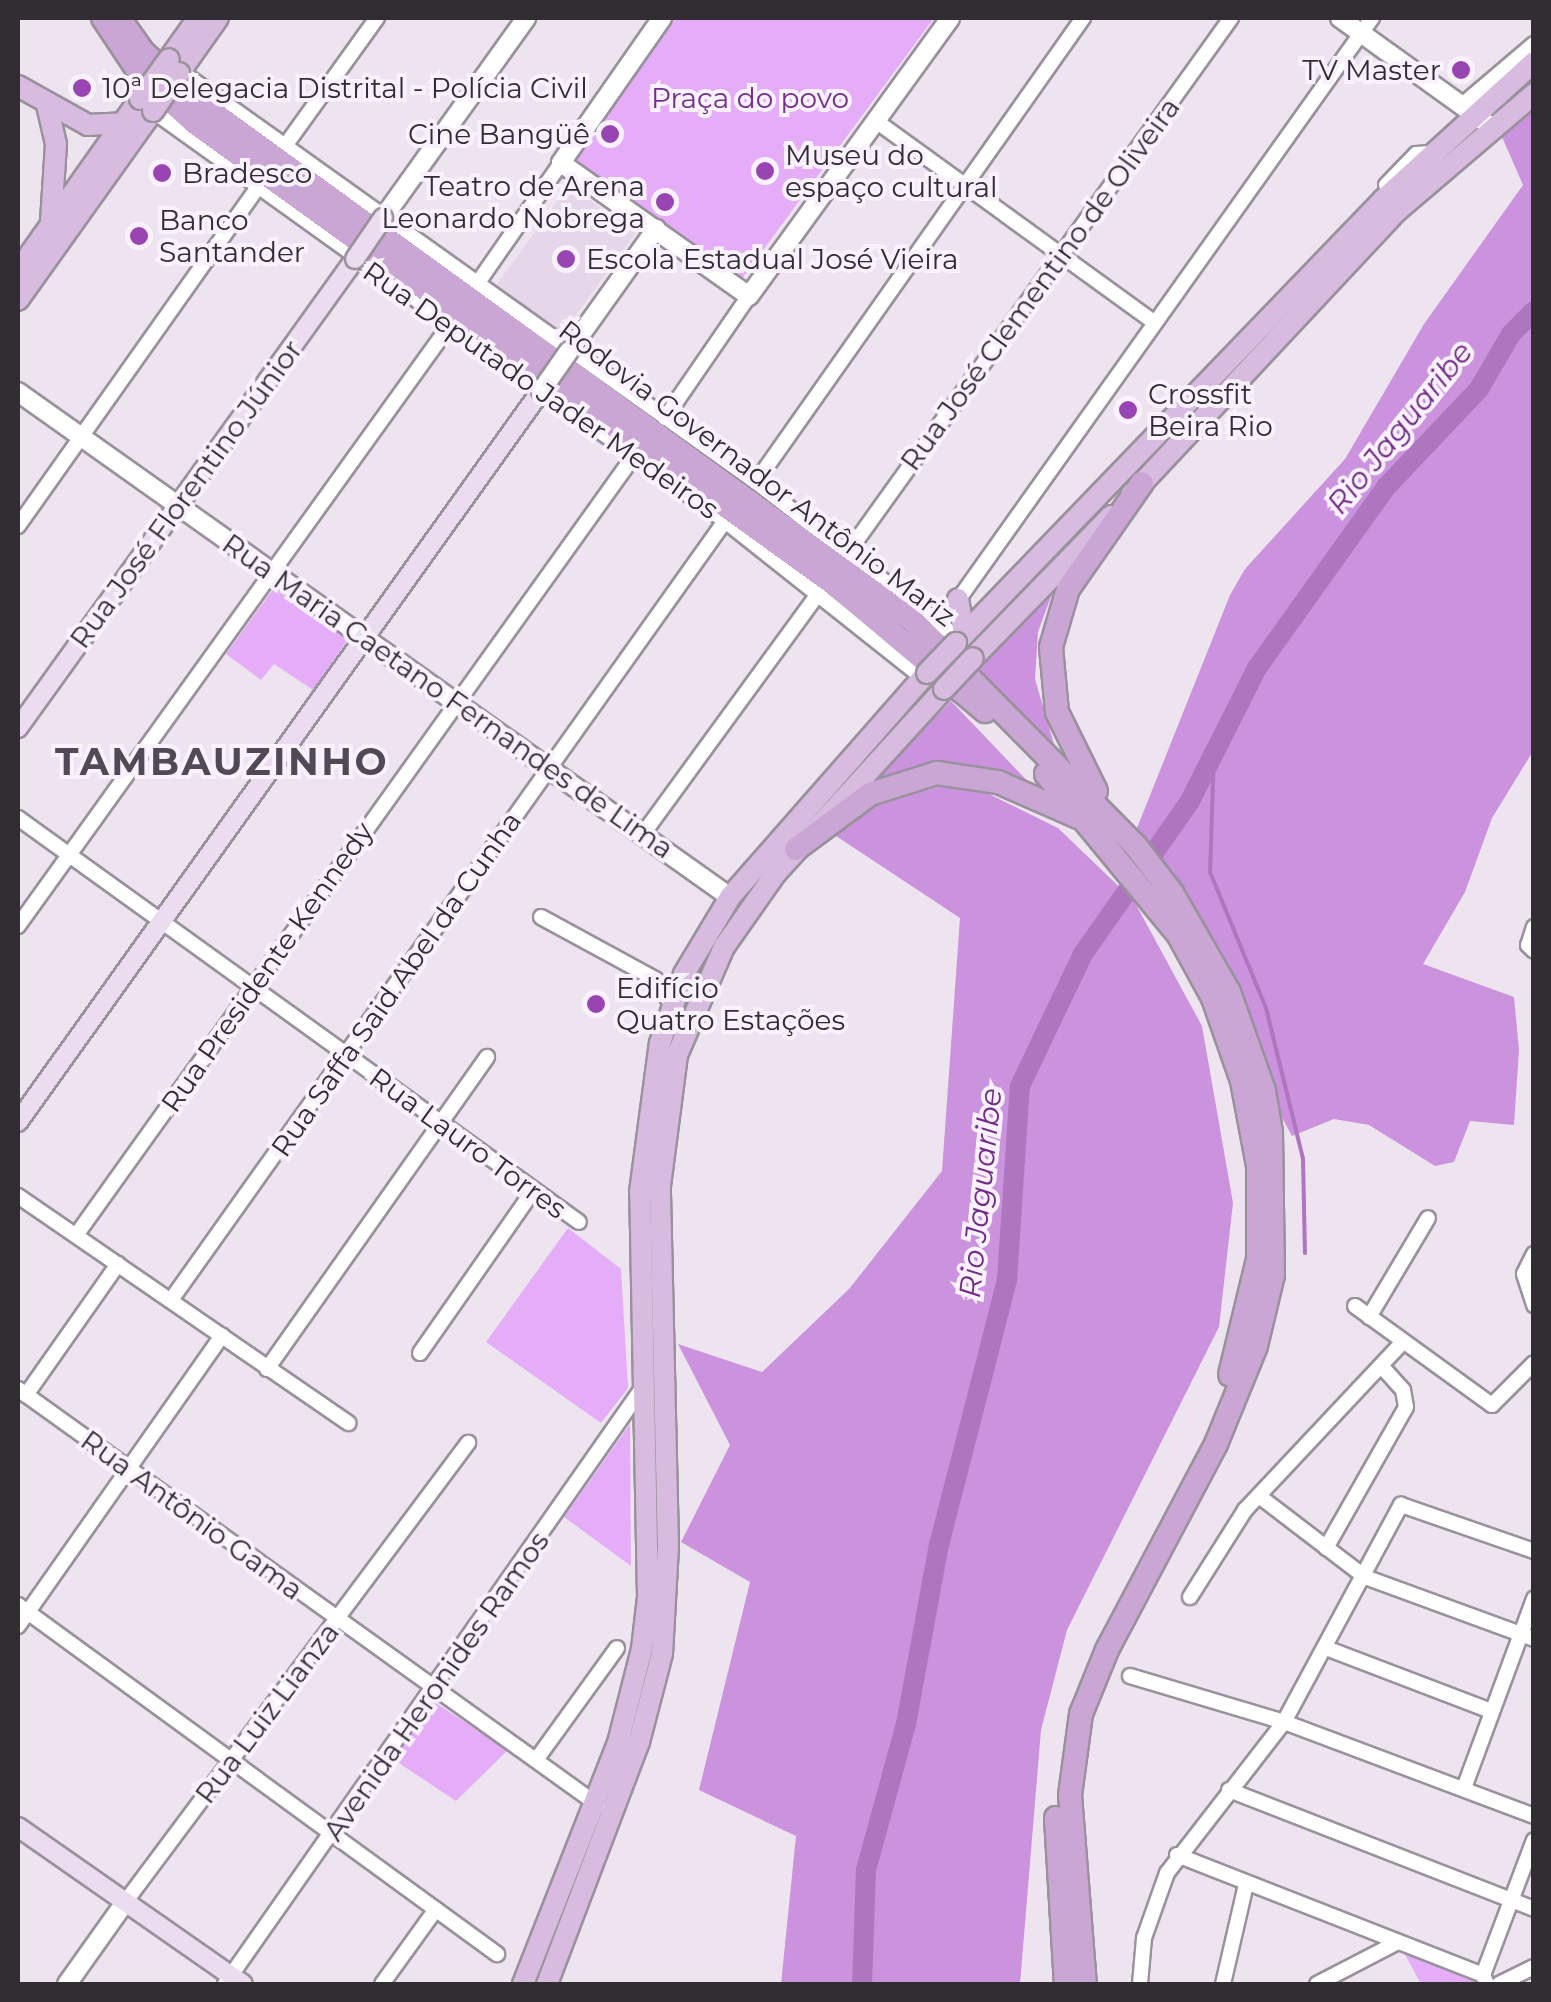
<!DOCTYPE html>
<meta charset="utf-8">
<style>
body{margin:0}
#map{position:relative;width:1551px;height:2002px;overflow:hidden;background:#ede4f0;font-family:Montserrat,sans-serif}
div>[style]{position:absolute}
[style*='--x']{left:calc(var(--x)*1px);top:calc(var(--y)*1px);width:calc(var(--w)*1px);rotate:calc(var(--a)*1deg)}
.built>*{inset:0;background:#e5d7e9;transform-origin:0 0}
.green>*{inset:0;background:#e5adf7}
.forest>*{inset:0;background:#cb93dd}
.stream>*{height:4px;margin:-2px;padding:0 2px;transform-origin:2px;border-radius:2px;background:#ad76be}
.river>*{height:20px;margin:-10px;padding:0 10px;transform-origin:10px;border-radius:10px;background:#ad76be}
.roads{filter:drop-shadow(2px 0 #99919c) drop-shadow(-2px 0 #99919c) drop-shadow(0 2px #99919c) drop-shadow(0 -2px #99919c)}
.minor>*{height:14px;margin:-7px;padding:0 7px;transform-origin:7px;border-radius:7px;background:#fff}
.tertiary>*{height:18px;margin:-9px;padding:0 9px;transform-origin:9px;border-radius:9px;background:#fff}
.secondary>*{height:18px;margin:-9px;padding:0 9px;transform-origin:9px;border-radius:9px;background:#ebddef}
.primary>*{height:20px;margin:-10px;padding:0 10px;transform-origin:10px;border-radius:10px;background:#d7bcdf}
.trunk>*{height:22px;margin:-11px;padding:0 11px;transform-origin:11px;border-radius:11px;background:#caa6d4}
.bridges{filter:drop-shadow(2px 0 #99919c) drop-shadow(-2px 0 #99919c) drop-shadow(0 2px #99919c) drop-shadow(0 -2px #99919c)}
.tertiary-bridge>*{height:18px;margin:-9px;padding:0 9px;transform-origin:9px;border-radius:9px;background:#fff}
.secondary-bridge>*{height:18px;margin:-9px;padding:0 9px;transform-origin:9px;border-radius:9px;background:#ebddef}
.primary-bridge>*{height:20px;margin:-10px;padding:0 10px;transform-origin:10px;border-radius:10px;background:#d7bcdf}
.dots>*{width:28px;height:28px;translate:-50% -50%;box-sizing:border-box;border:5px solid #faf1fe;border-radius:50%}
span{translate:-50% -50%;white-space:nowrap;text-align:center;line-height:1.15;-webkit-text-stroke:8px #faf1fe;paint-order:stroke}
.poi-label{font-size:28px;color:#312d32}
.right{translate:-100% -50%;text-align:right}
.left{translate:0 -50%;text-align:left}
.park-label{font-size:28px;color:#733088}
.street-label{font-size:28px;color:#312d32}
.water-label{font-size:30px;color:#702c84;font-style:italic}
.district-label{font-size:38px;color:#514a54;font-weight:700;letter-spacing:2.5px}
.frame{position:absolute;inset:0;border:20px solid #312d32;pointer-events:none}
</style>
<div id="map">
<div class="built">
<div style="left:569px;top:185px;width:82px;height:124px;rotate:36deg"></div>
</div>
<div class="green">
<div style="clip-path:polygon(669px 18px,934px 18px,738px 284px,566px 160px)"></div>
<div style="clip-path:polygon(274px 588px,349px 638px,313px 690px,274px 664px,261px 680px,226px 654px)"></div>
<div style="clip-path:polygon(568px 1228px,621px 1269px,628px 1388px,601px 1423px,486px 1342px)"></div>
<div style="clip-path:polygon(630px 1424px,631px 1566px,564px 1517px)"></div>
<div style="clip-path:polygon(434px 1702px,508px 1750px,456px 1801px,393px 1759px)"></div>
<div style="clip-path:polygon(1403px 1951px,1479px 1980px,1480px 1984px,1421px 1984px)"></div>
</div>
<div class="forest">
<div style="clip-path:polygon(1533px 108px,1533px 751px,1492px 818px,1465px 892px,1423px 964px,1514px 997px,1519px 1050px,1514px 1125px,1470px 1121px,1454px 1162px,1435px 1166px,1369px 1125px,1334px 1119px,1292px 1136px,1131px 843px,1230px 595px,1245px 569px,1345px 459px,1424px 324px,1523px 185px,1502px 137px)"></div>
<div style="clip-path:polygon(1056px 583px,1038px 632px,1035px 679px,1057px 754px,973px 675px)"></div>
<div style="clip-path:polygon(951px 701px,1036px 790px,987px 774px,852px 801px)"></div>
<div style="clip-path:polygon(941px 786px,989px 794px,1058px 828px,1134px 901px,1202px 1026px,1233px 1203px,1219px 1327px,1067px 1630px,1041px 1730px,1020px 1984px,781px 1984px,796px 1836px,699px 1790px,750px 1582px,681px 1542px,730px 1445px,678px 1344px,762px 1372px,849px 1289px,942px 1171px,960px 918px,830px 832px,864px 809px)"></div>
</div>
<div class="stream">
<div style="--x:1214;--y:753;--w:119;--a:91.9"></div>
<div style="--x:1210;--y:872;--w:147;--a:67.6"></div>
<div style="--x:1266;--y:1008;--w:155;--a:76.2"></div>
<div style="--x:1303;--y:1159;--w:94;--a:88.8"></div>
</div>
<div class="river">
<div style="--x:862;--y:1984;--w:114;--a:-88"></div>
<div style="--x:866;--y:1870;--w:151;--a:-74.7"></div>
<div style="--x:906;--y:1724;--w:182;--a:-79.6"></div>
<div style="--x:939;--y:1545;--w:274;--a:-75.6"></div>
<div style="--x:1007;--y:1280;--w:194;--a:-86.2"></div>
<div style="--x:1020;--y:1086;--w:146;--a:-64.5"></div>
<div style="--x:1083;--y:954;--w:187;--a:-55"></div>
<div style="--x:1190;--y:801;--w:149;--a:-63.3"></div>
<div style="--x:1257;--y:668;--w:224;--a:-54.5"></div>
<div style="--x:1387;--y:486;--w:134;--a:-46.5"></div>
<div style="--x:1479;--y:389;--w:64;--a:-59.8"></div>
<div style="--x:1511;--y:334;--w:33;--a:-45"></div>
</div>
<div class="roads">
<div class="minor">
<div style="--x:180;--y:71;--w:708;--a:35.51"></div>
<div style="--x:756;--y:482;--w:257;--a:37.7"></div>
<div style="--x:1462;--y:105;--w:94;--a:-40.3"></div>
<div style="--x:153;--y:111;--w:704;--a:35.63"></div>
<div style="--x:725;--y:521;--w:253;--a:38.4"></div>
<div style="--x:876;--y:121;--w:343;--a:35.9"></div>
<div style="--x:285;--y:146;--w:158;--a:-54.3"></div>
<div style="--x:1386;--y:185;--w:43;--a:-45.9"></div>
<div style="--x:1416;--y:154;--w:15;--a:-4"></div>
<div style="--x:477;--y:284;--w:147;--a:-55.2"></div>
<div style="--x:665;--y:418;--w:148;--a:-55.5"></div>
<div style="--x:756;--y:482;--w:568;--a:-54.83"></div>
<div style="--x:18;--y:526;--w:415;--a:-54.7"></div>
<div style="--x:849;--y:551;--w:656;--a:-54.37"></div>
<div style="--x:941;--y:624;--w:744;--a:-54.58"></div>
<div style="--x:18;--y:818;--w:691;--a:35.76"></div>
<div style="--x:643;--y:834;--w:301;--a:-53.9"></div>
<div style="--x:541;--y:917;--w:130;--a:28.5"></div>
<div style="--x:655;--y:979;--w:31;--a:57"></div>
<div style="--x:18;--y:926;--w:739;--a:-54.31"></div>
<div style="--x:1534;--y:927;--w:19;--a:108"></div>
<div style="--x:1528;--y:945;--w:8;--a:45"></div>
<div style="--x:18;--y:1196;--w:401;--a:34.5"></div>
<div style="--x:77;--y:1234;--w:955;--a:-54.41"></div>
<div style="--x:1534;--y:1254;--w:22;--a:117"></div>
<div style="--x:1524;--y:1274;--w:33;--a:72"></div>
<div style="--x:171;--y:1300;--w:956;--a:-54.58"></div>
<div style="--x:1355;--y:1306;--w:169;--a:35.9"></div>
<div style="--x:1492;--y:1405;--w:59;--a:-45"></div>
<div style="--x:1369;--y:1317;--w:115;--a:-59.2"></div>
<div style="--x:420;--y:1353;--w:198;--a:-55.1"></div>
<div style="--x:267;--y:1369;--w:382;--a:-54.8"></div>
<div style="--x:18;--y:1389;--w:714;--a:35.65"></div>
<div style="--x:26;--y:1395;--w:160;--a:-54.9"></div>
<div style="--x:1259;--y:1496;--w:133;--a:37.4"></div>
<div style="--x:1365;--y:1577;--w:180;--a:20.1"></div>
<div style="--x:1326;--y:1548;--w:162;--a:-60.4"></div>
<div style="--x:1406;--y:1407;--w:17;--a:-100"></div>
<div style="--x:1403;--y:1390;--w:30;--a:-132"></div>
<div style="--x:1190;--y:1597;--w:103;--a:-57.7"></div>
<div style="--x:1245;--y:1510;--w:228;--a:-46.8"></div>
<div style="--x:18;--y:1605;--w:593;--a:36.08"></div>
<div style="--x:18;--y:1626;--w:355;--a:-54.9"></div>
<div style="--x:1326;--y:1648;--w:177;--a:20.9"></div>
<div style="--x:1130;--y:1676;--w:161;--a:16.6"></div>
<div style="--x:1284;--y:1722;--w:267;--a:20.6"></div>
<div style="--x:536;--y:1760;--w:138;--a:-54.1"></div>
<div style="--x:1464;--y:1788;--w:202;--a:-69.7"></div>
<div style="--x:1229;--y:1790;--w:327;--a:21.3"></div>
<div style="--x:1177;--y:1855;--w:329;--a:21.4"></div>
<div style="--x:126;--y:1901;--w:572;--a:-53.25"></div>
<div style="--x:225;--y:1984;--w:729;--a:-55"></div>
<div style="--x:382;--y:1984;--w:92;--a:-54.2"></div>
<div style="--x:1140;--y:1984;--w:46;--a:-85"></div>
<div style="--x:1144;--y:1938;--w:69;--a:-70.5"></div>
<div style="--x:1167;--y:1873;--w:191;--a:-52.2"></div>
<div style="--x:1284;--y:1722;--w:247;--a:-61.7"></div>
<div style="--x:1401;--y:1505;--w:141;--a:19.1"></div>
<div style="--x:1223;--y:1984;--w:103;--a:-77"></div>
<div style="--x:1317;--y:1984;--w:91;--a:-27.4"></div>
<div style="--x:1487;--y:1984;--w:10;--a:-114"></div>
<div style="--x:1483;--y:1975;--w:144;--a:-69.3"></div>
<div style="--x:1499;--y:1984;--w:39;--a:-26"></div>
</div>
<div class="tertiary">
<div style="--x:662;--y:18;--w:177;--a:124.9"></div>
<div style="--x:561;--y:163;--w:230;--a:35.3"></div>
<div style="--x:749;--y:296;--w:343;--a:-54.1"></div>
<div style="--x:1340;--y:18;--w:188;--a:35.7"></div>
<div style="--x:383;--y:218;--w:246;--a:-54.4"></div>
<div style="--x:569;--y:351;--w:150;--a:-54.5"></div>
<div style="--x:18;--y:392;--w:873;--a:35.35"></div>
<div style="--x:67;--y:1984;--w:102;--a:-54.6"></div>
</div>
<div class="secondary">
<div style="--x:18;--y:728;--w:578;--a:-54.3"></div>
<div style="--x:18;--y:1122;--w:899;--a:-54.42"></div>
<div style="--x:18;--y:1827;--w:274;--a:34.9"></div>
</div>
<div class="primary">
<div style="--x:169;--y:59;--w:50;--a:-54.7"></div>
<div style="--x:179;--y:73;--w:67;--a:-54.7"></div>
<div style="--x:18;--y:86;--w:80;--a:29.1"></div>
<div style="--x:88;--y:125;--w:35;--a:-3"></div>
<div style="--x:47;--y:105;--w:40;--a:77"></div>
<div style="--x:56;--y:144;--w:77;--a:93.7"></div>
<div style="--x:18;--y:271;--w:211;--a:-54.7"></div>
<div style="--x:18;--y:300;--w:232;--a:-54.5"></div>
<div style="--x:1131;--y:495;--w:389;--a:-46.9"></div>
<div style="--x:1397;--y:211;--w:180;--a:-40.5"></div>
<div style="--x:958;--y:599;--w:36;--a:80"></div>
<div style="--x:956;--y:643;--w:617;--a:-46.05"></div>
<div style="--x:1384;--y:199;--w:203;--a:-42.4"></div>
<div style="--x:973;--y:658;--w:198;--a:-45.8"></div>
<div style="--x:523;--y:1984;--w:259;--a:-68.5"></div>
<div style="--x:618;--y:1743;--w:97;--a:-75.7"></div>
<div style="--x:642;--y:1649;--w:52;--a:-83.4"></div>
<div style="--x:648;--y:1597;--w:405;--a:-91.1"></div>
<div style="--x:640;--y:1192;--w:150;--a:-82.4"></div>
<div style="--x:660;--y:1043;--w:73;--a:-70.8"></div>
<div style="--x:684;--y:974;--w:90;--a:-59.1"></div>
<div style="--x:730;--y:897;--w:298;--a:-48.7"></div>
<div style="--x:547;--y:1984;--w:259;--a:-69.2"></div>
<div style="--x:639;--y:1742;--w:91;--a:-75.4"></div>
<div style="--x:662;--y:1654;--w:108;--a:-86.8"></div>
<div style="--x:668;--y:1546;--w:360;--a:-91.3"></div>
<div style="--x:660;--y:1186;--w:132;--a:-82.6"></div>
<div style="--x:677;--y:1055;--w:118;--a:-66.5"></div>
<div style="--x:724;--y:947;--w:90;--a:-54.9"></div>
<div style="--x:776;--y:873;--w:249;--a:-47.6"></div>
</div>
<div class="trunk">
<div style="--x:103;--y:18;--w:65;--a:56.3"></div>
<div style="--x:139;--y:72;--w:76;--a:42.3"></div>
<div style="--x:195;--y:123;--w:789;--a:35.82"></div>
<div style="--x:835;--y:585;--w:196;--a:40"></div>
<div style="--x:119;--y:18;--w:42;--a:54.8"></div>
<div style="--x:143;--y:52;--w:73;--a:42.2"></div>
<div style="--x:197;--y:101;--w:884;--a:35.97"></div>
<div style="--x:912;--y:620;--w:317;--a:45.3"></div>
<div style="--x:1135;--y:845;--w:61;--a:52.4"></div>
<div style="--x:1172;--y:893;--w:114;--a:60.1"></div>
<div style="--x:1229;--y:992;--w:105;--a:70.5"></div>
<div style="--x:1264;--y:1091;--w:42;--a:80.3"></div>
<div style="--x:1271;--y:1132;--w:143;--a:89.2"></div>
<div style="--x:1273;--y:1275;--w:73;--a:103.5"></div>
<div style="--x:1256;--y:1346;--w:106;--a:112.2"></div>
<div style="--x:1216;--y:1444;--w:233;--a:117.9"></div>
<div style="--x:1107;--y:1650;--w:69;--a:112.1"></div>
<div style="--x:1081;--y:1714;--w:82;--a:97.7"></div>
<div style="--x:1070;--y:1795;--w:190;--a:85.5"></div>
<div style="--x:1046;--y:774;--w:207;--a:50.5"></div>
<div style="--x:1178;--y:934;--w:73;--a:61.3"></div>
<div style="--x:1213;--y:998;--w:88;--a:70.7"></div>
<div style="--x:1242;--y:1081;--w:86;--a:79.3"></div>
<div style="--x:1258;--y:1166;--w:93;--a:90"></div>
<div style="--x:1258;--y:1259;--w:119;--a:103.6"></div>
<div style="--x:1096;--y:791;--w:88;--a:-116.3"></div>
<div style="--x:1057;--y:712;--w:65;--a:-95.3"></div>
<div style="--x:1051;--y:647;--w:60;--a:-73.7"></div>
<div style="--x:1068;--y:589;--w:129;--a:-55.1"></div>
<div style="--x:796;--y:849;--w:92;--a:-36.6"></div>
<div style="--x:870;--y:794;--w:70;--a:-17.4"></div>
<div style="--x:937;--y:773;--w:62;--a:8.4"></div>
<div style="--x:998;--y:782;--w:87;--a:23.6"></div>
<div style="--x:1056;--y:1818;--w:166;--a:86.6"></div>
</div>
</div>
<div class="bridges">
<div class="tertiary-bridge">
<div style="--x:541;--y:391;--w:49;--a:-55"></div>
</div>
<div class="secondary-bridge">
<div style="--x:355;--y:259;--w:50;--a:-55.7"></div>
</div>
<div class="primary-bridge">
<div style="--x:140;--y:99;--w:49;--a:-54.1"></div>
<div style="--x:153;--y:111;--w:46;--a:-55.6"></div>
<div style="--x:927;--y:673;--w:42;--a:-46"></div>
<div style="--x:944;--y:689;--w:42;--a:-46.9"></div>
</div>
</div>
<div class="dots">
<div style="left:1461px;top:70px;background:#9844b2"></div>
<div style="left:82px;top:88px;background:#9844b2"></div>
<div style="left:610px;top:134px;background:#9844b2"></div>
<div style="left:765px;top:171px;background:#9844b2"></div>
<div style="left:162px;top:173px;background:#9844b2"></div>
<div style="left:665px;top:202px;background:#9844b2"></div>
<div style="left:139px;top:236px;background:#9844b2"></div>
<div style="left:566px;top:259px;background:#9844b2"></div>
<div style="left:1128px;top:410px;background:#9844b2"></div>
<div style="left:596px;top:1004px;background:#9844b2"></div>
</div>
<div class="poi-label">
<span class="right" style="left:1441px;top:70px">TV Master</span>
<span class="left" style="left:102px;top:88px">10ª Delegacia Distrital - Polícia Civil</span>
<span class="right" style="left:590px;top:134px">Cine Bangüê</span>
<span class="left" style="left:785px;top:171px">Museu do<br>espaço cultural</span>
<span class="left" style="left:182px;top:173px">Bradesco</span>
<span class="right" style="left:645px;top:202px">Teatro de Arena<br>Leonardo Nobrega</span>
<span class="left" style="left:159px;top:236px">Banco<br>Santander</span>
<span class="left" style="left:586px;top:259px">Escola Estadual José Vieira</span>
<span class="left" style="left:1148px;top:410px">Crossfit<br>Beira Rio</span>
<span class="left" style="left:616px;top:1004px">Edifício<br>Quatro Estações</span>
</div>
<div class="park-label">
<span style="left:750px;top:98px">Praça do povo</span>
</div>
<div class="street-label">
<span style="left:1040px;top:284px;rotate:-54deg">Rua José Clementino de Oliveira</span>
<span style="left:541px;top:390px;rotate:35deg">Rua Deputado Jader Medeiros</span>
<span style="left:757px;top:473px;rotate:37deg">Rodovia Governador Antônio Mariz</span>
<span style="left:186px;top:494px;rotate:-54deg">Rua José Florentino Júnior</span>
<span style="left:448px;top:696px;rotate:35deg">Rua Maria Caetano Fernandes de Lima</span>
<span style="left:267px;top:967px;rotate:-55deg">Rua Presidente Kennedy</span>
<span style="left:396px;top:984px;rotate:-55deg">Rua Saffa Said Abel da Cunha</span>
<span style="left:468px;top:1143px;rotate:36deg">Rua Lauro Torres</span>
<span style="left:192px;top:1515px;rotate:36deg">Rua Antônio Gama</span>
<span style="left:436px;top:1686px;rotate:-55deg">Avenida Heronides Ramos</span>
<span style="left:267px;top:1713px;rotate:-53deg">Rua Luiz Lianza</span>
</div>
<div class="water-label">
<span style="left:1400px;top:428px;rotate:-51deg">Rio Jaguaribe</span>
<span style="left:981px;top:1193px;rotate:-84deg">Rio Jaguaribe</span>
</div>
<div class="district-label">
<span style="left:222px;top:762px">TAMBAUZINHO</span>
</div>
<div class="frame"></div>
</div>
